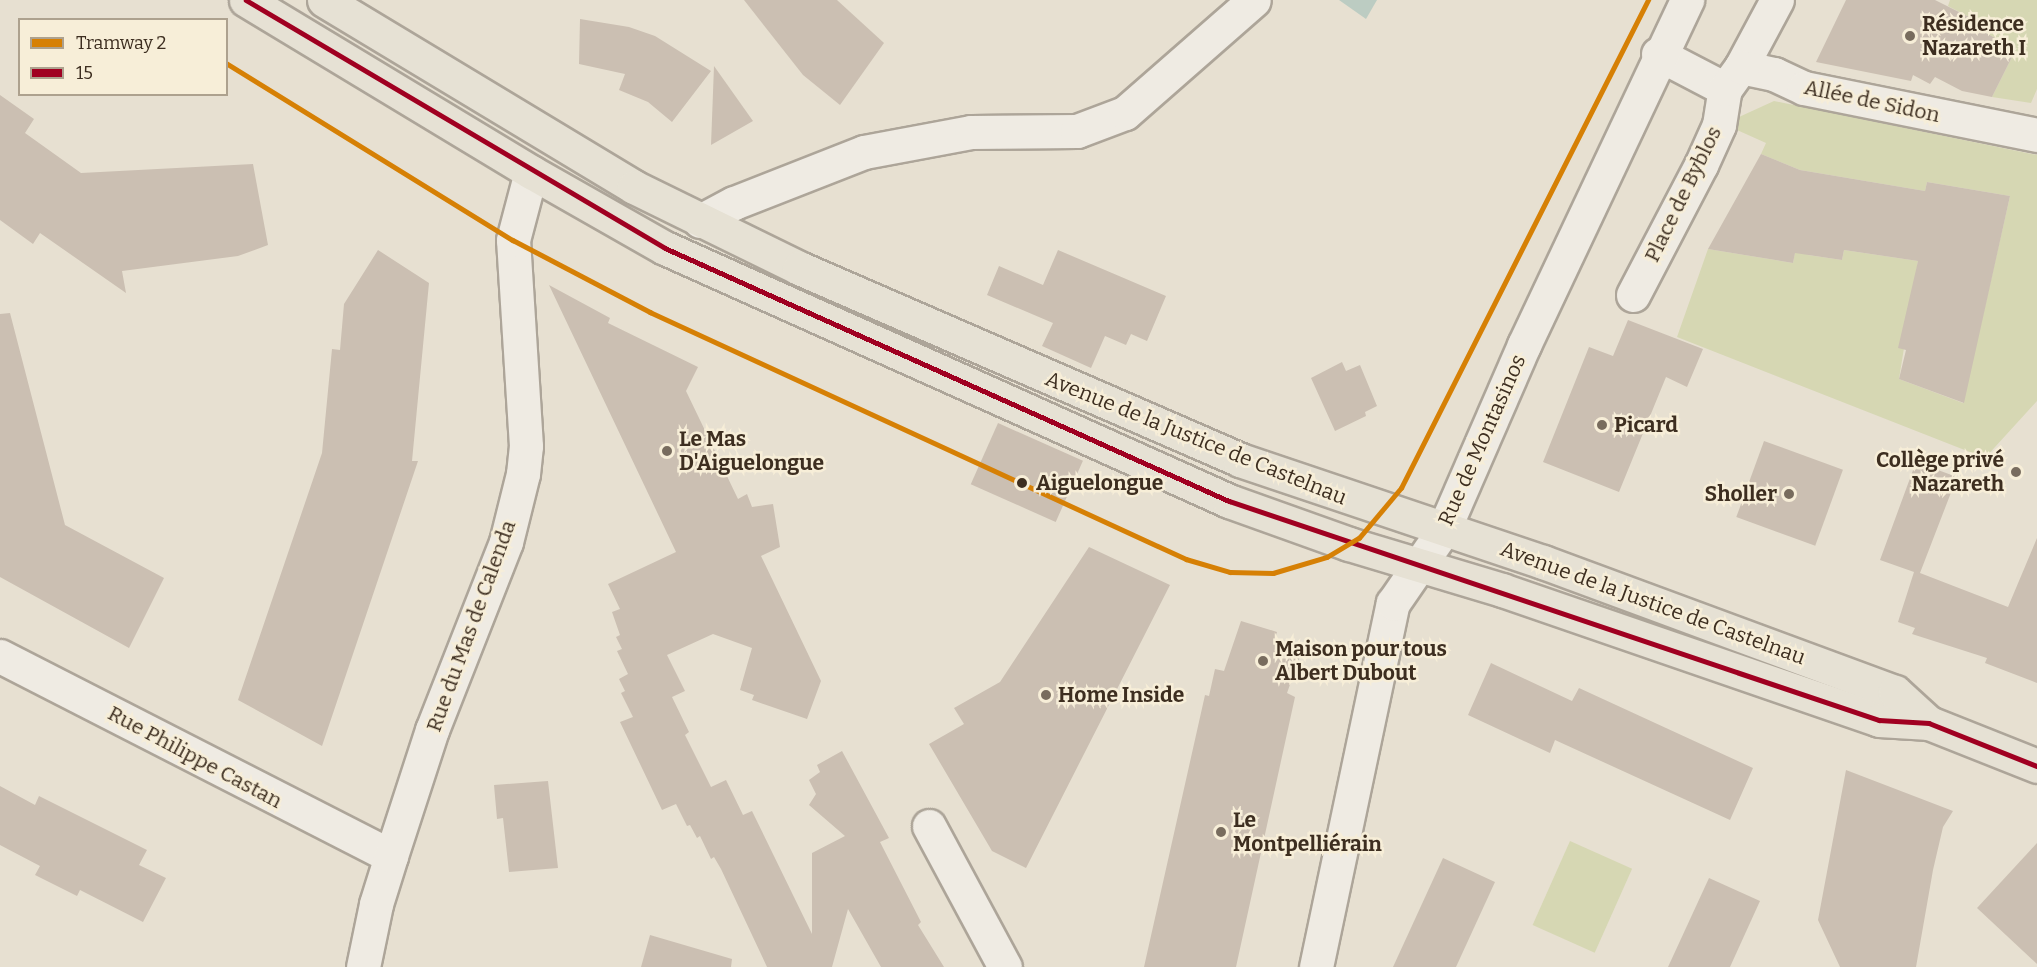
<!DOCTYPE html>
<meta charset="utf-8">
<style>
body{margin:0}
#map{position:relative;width:2037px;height:967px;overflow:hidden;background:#e7e0d1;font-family:Bitter,serif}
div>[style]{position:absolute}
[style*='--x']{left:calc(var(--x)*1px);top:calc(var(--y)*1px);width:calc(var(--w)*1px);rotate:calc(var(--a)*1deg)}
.green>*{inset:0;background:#d6d7b3;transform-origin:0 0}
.water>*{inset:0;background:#bcccc2}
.building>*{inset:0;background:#cbbfb2;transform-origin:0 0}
.roads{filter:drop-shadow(2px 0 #ada599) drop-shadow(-2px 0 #ada599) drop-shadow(0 2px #ada599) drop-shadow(0 -2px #ada599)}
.minor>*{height:33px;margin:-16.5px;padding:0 16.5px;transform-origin:16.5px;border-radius:16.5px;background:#efebe3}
.primary>*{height:33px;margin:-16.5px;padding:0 16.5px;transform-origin:16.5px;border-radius:16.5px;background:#e6e1d4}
.bus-1>*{height:4.5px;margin:-2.25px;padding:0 2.25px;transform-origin:2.25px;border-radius:2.25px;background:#a00021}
.tram-1>*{height:4.5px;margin:-2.25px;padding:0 2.25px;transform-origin:2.25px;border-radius:2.25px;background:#d68005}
.dots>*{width:16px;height:16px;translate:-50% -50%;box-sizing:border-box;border:3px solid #f7eed8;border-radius:50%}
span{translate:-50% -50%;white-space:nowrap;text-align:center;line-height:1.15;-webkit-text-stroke:5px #f7eed8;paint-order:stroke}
.poi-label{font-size:21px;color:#3d2e20;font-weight:700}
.left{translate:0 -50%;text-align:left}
.right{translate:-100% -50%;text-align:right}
.street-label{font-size:21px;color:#3d2e20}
.stop-label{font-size:21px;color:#3d2e20;font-weight:700}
.legend{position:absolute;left:18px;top:18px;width:210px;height:78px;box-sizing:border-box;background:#f7eed8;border:2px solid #ada18e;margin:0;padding:8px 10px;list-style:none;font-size:18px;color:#3d2e20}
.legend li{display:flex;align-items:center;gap:12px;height:30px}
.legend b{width:30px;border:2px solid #ada18e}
</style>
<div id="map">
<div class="green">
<div style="clip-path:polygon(1950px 0,2037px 0,2037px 89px,2031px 103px,1992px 97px,2016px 49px,1969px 24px,1971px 18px,1948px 6px)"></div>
<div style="clip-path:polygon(1774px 101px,2037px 155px,2037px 401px,1985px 458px,1677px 337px,1708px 249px,1793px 263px,1797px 241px,1808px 255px,1842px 260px,1844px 250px,1918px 261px,1899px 379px,1963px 403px,2010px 196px,1927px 182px,1925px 191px,1800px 170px,1761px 154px,1766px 143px,1737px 130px,1739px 117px)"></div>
<div style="left:1570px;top:841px;width:68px;height:92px;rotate:24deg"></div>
</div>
<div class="water">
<div style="clip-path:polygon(1339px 0,1377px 0,1366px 19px)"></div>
</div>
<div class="building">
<div style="clip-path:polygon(744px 0,837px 0,884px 43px,840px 105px,803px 75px)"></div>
<div style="clip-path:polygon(1846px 0,1935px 0,1971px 18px,1969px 24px,2016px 49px,1992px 97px,1962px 91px,1935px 77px,1930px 84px,1913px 75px,1911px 81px,1816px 62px)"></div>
<div style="clip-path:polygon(580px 19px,629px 27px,655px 36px,711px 71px,672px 122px,648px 102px,619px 90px,625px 74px,579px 64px)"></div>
<div style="clip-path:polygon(714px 66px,753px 121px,711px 145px)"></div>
<div style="clip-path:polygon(0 95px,34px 119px,25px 133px,81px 173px,253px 164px,268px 245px,238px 256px,122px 271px,126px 293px,40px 233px,33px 244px,0 220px)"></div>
<div style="clip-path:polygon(1761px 154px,1800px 170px,1925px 191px,1927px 182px,2010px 196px,1964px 403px,1899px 379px,1906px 350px,1898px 348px,1918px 261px,1844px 250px,1842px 260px,1795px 253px,1793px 263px,1708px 249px)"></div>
<div style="clip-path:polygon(378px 250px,429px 283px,412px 461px,418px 461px,322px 746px,238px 700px,322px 453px,332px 349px,340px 350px,344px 304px)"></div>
<div style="clip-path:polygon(1058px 250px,1166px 296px,1147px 341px,1131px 334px,1126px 345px,1105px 336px,1091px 368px,1042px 346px,1053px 323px,987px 295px,999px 266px,1043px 285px)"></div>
<div style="clip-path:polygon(549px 285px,610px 318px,608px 323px,698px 367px,686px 391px,738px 499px,747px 494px,752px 507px,773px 504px,780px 547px,761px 556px,821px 681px,807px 719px,752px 700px,754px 695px,740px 690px,752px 648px,713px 634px,667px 655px,685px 691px,672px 697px,689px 732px,685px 735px,711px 787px,726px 780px,743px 815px,752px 811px,812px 934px,812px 853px,845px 836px,809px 805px,816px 794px,809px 780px,820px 772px,817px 765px,842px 751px,889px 838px,880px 842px,921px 922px,918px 925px,944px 967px,881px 967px,848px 909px,832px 967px,767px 967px,721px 869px,714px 857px,711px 859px,700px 836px,697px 838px,690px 825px,687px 826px,676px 804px,662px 810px,620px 722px,633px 717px,621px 693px,625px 691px,619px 679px,628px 674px,617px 651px,622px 649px,616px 637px,620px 635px,612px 612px,620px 609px,608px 584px,676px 552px)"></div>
<div style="clip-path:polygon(10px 313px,65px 525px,164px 578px,129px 648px,0 577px,0 314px)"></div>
<div style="clip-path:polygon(1628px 320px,1703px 349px,1687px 387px,1666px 377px,1619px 492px,1543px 462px,1589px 347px,1613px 356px)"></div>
<div style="clip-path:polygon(1342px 362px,1346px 371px,1360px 365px,1377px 406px,1365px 412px,1366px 416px,1335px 431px,1311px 378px)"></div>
<div style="left:998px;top:423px;width:93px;height:67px;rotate:24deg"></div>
<div style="left:1764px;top:441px;width:84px;height:81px;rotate:20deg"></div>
<div style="clip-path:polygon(1916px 462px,1957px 477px,1920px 573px,2008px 607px,2037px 538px,2037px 683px,1985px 663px,1987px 658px,1912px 634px,1915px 628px,1898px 622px,1914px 572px,1880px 560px)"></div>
<div style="clip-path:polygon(1089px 547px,1170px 585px,1026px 868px,992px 851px,929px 744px,964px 724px,954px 708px,1000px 682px)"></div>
<div style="clip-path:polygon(1241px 621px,1277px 632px,1274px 641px,1302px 651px,1287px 693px,1295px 697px,1236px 967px,1144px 967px,1205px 695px,1209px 696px,1215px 669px,1224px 671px)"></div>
<div style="clip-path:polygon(1491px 663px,1572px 701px,1579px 688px,1753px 768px,1730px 820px,1555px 740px,1550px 753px,1468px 715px)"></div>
<div style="clip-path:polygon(1846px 770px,1953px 811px,1943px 827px,1933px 870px,1916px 967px,1840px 967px,1818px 920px)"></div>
<div style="clip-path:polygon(548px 781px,558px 868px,509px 872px,503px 818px,497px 819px,494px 785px)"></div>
<div style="clip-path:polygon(0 786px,35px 805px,39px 796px,147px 850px,139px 865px,166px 878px,143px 922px,80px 890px,77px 896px,35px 875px,40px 866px,0 845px)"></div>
<div style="clip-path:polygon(2037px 843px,2037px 964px,1977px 908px)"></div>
<div style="clip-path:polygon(1443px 858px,1495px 882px,1456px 967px,1393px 967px)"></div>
<div style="clip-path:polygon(1709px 878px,1760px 901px,1730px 967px,1668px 967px)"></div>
<div style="clip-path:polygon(650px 935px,732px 959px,731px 967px,641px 967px)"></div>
</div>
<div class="roads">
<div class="minor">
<div style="--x:1658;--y:54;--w:76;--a:27.6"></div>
<div style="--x:1741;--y:67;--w:76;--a:-61.8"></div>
<div style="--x:700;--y:221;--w:38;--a:-28"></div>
<div style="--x:734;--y:203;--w:140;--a:-21.4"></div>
<div style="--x:864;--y:152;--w:109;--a:-10.6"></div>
<div style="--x:971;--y:132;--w:106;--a:-0.5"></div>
<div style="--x:1077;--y:131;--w:51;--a:-20.6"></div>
<div style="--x:1125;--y:113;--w:171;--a:-41.2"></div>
<div style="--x:1633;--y:295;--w:147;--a:-62.4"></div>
<div style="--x:1701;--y:165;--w:44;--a:-65.8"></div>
<div style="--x:1719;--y:125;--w:36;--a:-81"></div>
<div style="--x:1725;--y:89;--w:27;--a:-54"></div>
<div style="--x:1741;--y:67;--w:34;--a:12"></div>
<div style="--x:1774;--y:74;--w:33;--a:25"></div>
<div style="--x:1804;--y:88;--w:238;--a:11.4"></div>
<div style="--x:0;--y:656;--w:439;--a:27.1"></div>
<div style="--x:929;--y:826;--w:160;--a:61.7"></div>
<div style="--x:363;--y:967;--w:64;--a:-78.3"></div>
<div style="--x:376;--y:904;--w:50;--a:-72.6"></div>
<div style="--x:391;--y:856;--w:133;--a:-72"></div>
<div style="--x:432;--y:730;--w:202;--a:-68.5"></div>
<div style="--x:506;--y:542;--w:70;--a:-76"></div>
<div style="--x:523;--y:474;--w:28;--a:-84"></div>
<div style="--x:526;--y:446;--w:206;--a:-93.6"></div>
<div style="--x:513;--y:240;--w:70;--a:-75.2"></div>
<div style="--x:1316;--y:967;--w:372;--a:-78.1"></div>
<div style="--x:1393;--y:603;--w:90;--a:-55.4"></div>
<div style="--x:1444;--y:529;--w:201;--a:-66.5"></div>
<div style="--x:1524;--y:345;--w:382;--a:-64.7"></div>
</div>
<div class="primary">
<div style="--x:246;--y:0;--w:333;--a:31.1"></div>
<div style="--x:531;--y:172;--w:154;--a:29.6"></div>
<div style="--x:665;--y:248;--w:618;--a:24.16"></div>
<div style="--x:1229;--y:501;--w:127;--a:19.7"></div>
<div style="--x:1349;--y:544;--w:160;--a:16.7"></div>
<div style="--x:1502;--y:590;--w:399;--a:19"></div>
<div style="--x:1879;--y:720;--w:50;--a:3.4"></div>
<div style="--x:1929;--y:723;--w:116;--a:21.7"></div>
<div style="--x:324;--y:0;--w:362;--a:31.1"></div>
<div style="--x:634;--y:187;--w:184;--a:26.1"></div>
<div style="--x:799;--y:268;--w:481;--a:23.5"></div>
<div style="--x:1240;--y:460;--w:320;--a:18.6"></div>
<div style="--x:1543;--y:562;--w:375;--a:20.3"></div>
<div style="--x:1895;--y:692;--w:46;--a:42.4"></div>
</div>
</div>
<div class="bus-1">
<div style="--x:246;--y:0;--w:487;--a:30.6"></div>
<div style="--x:665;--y:248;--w:618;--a:24.16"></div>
<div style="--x:1229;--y:501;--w:686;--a:18.62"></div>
<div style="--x:1879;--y:720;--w:50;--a:3.4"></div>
<div style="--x:1929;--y:723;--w:116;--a:21.7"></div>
</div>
<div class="tram-1">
<div style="--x:226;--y:63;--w:337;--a:31.7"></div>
<div style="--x:513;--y:240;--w:155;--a:27.7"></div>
<div style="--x:650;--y:312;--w:590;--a:24.74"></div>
<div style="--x:1186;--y:559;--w:46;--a:16.5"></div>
<div style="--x:1230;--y:572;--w:43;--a:1.3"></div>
<div style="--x:1273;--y:573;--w:56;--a:-16.5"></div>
<div style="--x:1327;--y:557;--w:37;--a:-31"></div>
<div style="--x:1359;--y:538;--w:65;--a:-50"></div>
<div style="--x:1401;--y:488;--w:547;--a:-63.15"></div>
</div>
<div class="dots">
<div style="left:1910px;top:36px;background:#786c5e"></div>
<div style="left:1602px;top:425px;background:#786c5e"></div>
<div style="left:667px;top:451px;background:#786c5e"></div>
<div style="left:2016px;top:472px;background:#786c5e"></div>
<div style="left:1022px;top:483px;background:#3d2e20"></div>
<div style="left:1789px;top:494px;background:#786c5e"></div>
<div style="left:1263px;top:661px;background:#786c5e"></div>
<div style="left:1046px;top:695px;background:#786c5e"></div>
<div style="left:1221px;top:832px;background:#786c5e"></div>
</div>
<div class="poi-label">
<span class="left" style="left:1922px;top:36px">Résidence<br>Nazareth I</span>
<span class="left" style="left:1614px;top:425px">Picard</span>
<span class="left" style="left:679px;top:451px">Le Mas<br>D'Aiguelongue</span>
<span class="right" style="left:2004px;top:472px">Collège privé<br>Nazareth</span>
<span class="right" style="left:1777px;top:494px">Sholler</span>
<span class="left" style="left:1275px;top:661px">Maison pour tous<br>Albert Dubout</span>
<span class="left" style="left:1058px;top:695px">Home Inside</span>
<span class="left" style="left:1233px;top:832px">Le<br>Montpelliérain</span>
</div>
<div class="street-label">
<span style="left:1872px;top:101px;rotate:12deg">Allée de Sidon</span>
<span style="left:1683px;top:194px;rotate:-64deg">Place de Byblos</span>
<span style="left:1196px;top:438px;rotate:22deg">Avenue de la Justice de Castelnau</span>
<span style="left:1482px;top:440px;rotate:-66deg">Rue de Montasinos</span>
<span style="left:1653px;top:603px;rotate:20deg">Avenue de la Justice de Castelnau</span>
<span style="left:471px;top:626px;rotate:-70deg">Rue du Mas de Calenda</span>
<span style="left:195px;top:757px;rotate:28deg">Rue Philippe Castan</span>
</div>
<div class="stop-label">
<span class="left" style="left:1036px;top:483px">Aiguelongue</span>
</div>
<ul class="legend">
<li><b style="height:8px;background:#d68005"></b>Tramway 2</li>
<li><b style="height:8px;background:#a00021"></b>15</li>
</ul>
</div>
